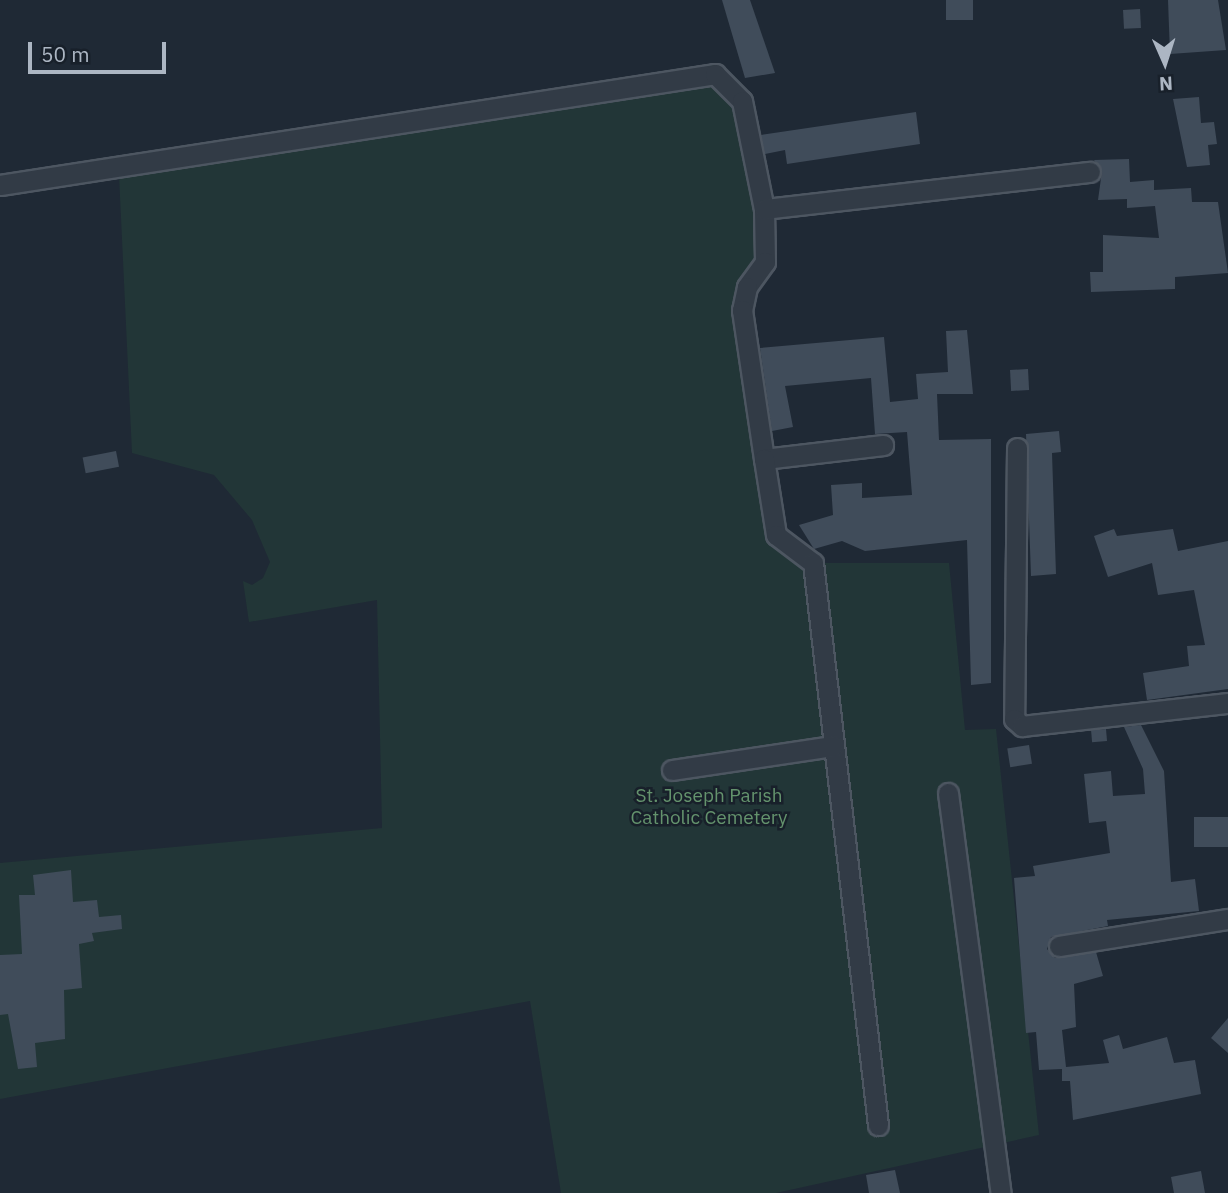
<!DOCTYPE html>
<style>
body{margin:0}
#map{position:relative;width:1228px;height:1193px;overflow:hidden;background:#1f2935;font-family:"IBM Plex Sans",sans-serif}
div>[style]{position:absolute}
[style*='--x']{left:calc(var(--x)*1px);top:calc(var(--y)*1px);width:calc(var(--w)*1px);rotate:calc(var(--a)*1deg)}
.green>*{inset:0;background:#223637}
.building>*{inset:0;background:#404c5a;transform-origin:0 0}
.roads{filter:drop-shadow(2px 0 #4d5661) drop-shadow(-2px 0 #4d5661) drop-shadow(0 2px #4d5661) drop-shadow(0 -2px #4d5661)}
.minor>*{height:19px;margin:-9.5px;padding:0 9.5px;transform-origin:9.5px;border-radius:9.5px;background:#323b46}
span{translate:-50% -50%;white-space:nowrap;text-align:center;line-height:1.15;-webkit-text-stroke:5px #18202a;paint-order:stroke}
.park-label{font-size:19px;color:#64936d}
.north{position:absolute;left:1130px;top:28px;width:70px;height:70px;-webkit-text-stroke:5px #18202a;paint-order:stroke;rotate:177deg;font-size:19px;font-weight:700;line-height:28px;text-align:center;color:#acb6c3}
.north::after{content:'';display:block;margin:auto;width:24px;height:32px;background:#acb6c3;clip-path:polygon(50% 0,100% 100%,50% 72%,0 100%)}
.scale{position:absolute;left:28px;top:42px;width:138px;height:32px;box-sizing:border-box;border:4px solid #acb6c3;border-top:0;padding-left:9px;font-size:21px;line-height:24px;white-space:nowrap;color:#acb6c3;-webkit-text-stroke:5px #18202a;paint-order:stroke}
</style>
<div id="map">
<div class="green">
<div style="clip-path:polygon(700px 83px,723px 88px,736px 102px,758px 208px,762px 259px,740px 290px,771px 534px,813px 563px,949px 563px,965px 730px,996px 729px,1039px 1135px,776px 1193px,561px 1193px,530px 1001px,0 1099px,0 863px,382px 828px,377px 600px,249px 622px,243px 581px,252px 585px,263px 578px,270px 562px,252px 520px,214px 475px,132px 453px,119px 175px)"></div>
</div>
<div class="building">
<div style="clip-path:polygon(722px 0,750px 0,775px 73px,745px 78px)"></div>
<div style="left:946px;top:0;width:27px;height:20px"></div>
<div style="clip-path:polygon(1168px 0,1218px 0,1226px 50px,1170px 54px)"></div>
<div style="left:1140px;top:9px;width:19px;height:17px;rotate:87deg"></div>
<div style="clip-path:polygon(1199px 97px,1201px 123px,1214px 122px,1217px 144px,1208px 145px,1210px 165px,1187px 167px,1173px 99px)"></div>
<div style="clip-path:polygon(916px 112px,920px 144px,787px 164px,785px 150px,765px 154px,761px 135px)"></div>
<div style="clip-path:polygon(1129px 159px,1130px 182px,1154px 180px,1154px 190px,1191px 188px,1192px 202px,1218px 202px,1228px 273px,1175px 277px,1175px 289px,1091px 292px,1090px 272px,1103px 272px,1103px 235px,1159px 238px,1155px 206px,1127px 208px,1127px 199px,1098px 200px,1102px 171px,1094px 160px)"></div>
<div style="clip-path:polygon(967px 330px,973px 394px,937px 394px,939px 440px,991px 439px,991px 683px,971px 685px,967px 540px,865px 551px,842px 541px,814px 549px,799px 525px,833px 515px,831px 485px,862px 483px,862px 498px,912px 495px,907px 432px,875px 434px,871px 378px,785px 386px,793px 427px,772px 431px,760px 348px,884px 337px,890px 402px,918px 399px,916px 374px,948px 372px,946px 331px)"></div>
<div style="left:1028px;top:369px;width:21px;height:18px;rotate:87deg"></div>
<div style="clip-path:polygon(1059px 431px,1061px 452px,1052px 453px,1056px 574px,1031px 576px,1026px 434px)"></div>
<div style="left:116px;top:451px;width:16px;height:34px;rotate:79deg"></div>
<div style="clip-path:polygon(1114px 529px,1117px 536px,1173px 529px,1178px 551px,1228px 541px,1228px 689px,1147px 700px,1143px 673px,1189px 666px,1187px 646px,1205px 645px,1194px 590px,1158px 595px,1152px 563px,1108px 577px,1094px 536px)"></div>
<div style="clip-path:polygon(1141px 725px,1164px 771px,1171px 882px,1195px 879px,1199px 911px,1107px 920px,1108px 926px,1051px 937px,1047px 949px,1055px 958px,1096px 952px,1103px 976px,1074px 984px,1076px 1027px,1062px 1030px,1066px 1067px,1109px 1063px,1103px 1040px,1119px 1035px,1123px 1049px,1167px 1037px,1174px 1063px,1195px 1060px,1201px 1094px,1073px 1120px,1070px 1081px,1062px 1081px,1062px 1069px,1039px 1070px,1036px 1032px,1026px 1033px,1014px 878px,1035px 876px,1033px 866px,1110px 853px,1106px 821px,1089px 823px,1084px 774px,1111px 771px,1113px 796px,1145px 794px,1143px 769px,1124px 727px)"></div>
<div style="left:1106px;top:729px;width:12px;height:15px;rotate:85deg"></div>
<div style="left:1029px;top:745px;width:19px;height:22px;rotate:81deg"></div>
<div style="left:1228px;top:817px;width:30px;height:34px;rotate:90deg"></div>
<div style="clip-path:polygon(71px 870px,73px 902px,97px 900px,99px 917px,121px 915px,122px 929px,92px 933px,94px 941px,79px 944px,82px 988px,64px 990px,65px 1039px,35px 1043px,37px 1067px,18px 1069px,8px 1014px,0 1015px,0 955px,22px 954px,19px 895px,35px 895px,33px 875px)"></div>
<div style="clip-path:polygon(1228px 1018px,1228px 1053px,1211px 1038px)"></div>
<div style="clip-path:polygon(895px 1170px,900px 1193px,869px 1193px,866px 1175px)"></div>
<div style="clip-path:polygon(1201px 1171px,1205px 1193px,1174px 1193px,1171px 1177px)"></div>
</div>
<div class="roads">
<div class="minor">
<div style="--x:0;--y:185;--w:724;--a:-8.82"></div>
<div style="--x:715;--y:74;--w:38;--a:45"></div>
<div style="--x:742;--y:101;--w:110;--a:78.5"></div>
<div style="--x:764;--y:209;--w:53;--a:88.9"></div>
<div style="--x:765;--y:262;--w:31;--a:126"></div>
<div style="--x:747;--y:287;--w:24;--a:102"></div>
<div style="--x:742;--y:310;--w:151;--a:81.6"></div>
<div style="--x:764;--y:459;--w:120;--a:-6.7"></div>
<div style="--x:764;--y:209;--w:328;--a:-6.5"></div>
<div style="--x:1017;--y:448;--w:271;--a:90.6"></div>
<div style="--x:1014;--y:719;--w:11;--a:41"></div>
<div style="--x:1022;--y:726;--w:207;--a:-6.4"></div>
<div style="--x:764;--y:459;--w:77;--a:81"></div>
<div style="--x:776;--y:535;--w:46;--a:37.1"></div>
<div style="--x:813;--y:563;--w:566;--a:83.4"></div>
<div style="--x:672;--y:770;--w:163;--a:-8.5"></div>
<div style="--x:948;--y:793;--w:403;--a:82.5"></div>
<div style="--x:1059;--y:946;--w:171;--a:-9.1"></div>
</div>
</div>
<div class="park-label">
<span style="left:709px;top:807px">St. Joseph Parish<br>Catholic Cemetery</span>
</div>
<div class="north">N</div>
<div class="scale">50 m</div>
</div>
